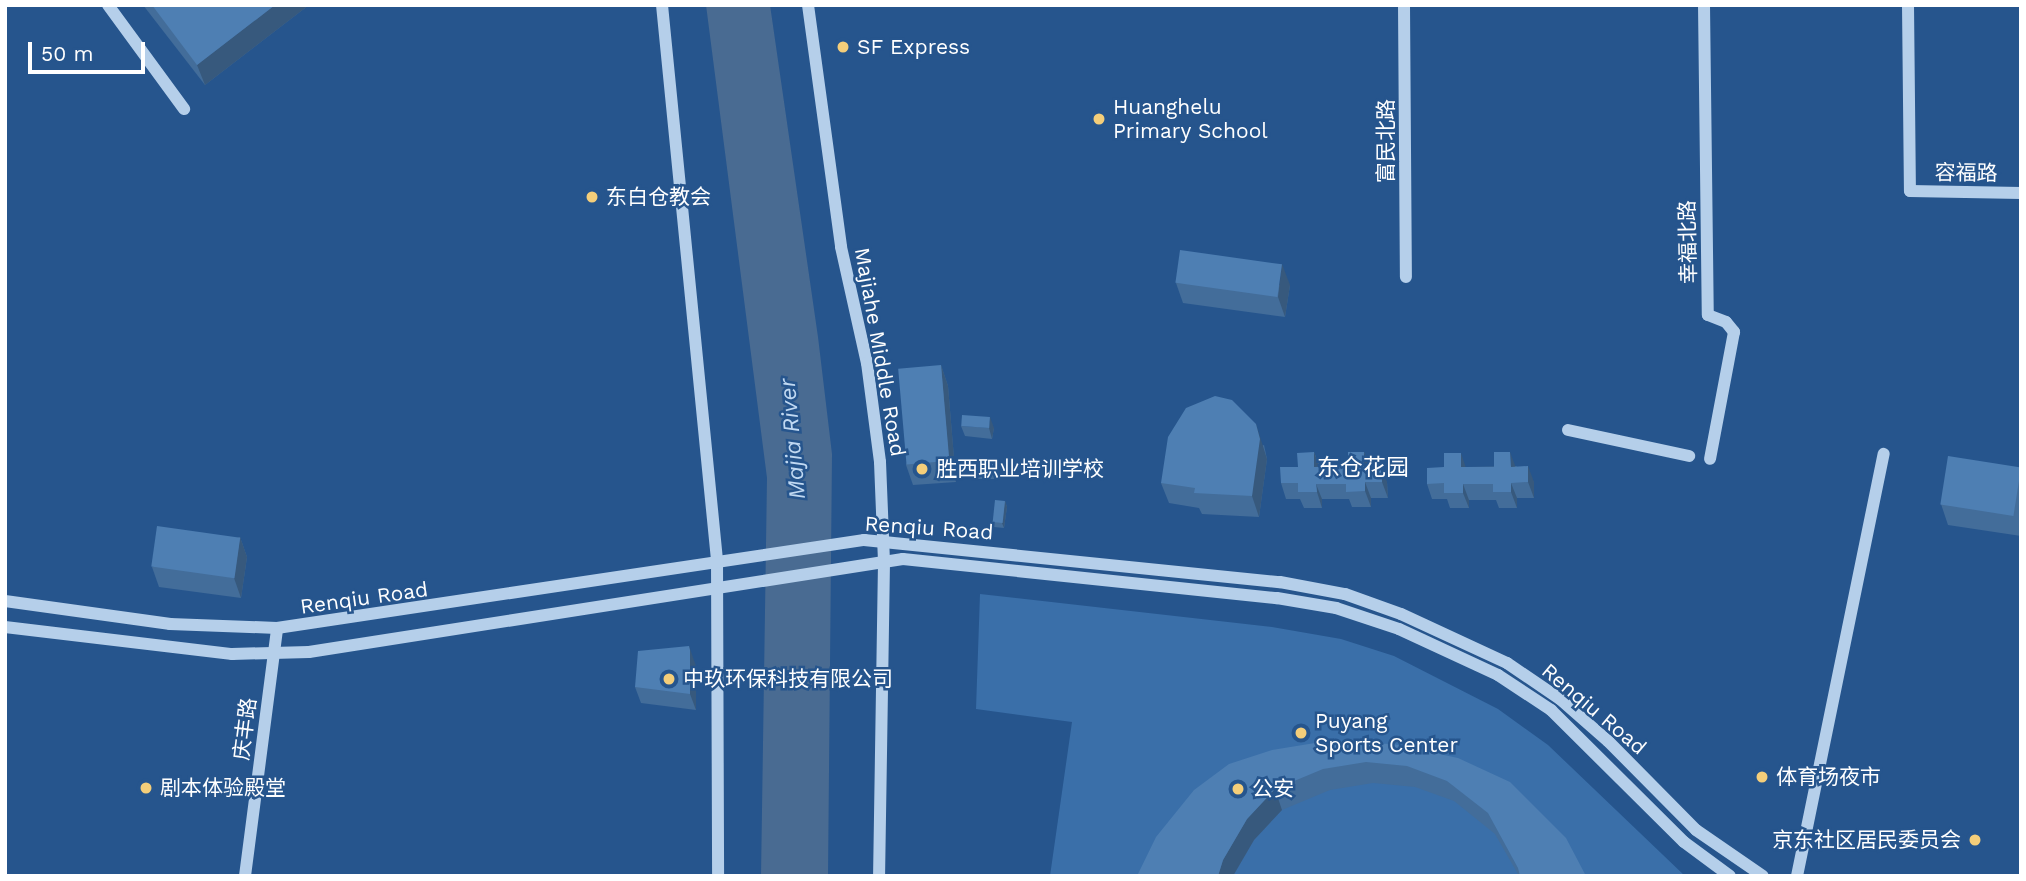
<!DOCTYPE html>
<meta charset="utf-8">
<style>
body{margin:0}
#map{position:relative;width:2026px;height:881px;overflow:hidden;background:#26558d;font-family:"Work Sans","Noto Sans SC",sans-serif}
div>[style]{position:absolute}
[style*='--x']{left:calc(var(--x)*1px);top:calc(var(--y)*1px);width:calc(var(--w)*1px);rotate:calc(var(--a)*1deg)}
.green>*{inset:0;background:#3a6fa9}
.water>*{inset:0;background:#496b92}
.minor>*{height:12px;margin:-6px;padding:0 6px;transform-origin:6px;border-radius:6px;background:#b5cfea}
.wall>*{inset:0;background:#436d9a}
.shaded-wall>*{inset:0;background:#37597d}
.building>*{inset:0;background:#4e7fb3;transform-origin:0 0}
.dots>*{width:19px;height:19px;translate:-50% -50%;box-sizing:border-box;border:4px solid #26558d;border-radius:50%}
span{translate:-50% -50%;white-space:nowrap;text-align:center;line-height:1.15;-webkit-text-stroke:5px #26558d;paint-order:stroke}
.poi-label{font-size:21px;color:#fff}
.left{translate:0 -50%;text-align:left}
.right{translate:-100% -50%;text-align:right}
.street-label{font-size:21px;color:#fff}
.water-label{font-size:23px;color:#c1d9f2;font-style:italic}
.neighbourhood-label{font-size:23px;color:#fff}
.frame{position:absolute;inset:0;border:7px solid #fff;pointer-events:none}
.scale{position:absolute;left:28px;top:42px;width:117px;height:32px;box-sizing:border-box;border:4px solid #fff;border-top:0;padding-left:9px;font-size:21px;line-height:24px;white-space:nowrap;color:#fff;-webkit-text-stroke:5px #26558d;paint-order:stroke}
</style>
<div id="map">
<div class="green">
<div style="clip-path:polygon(980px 594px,1272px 627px,1341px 639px,1394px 656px,1498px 709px,1548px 745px,1685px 876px,1050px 876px,1072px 722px,976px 709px)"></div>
</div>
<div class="water">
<div style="clip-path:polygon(706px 5px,770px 5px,818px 337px,832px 454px,828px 876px,761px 876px,767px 478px)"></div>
</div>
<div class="minor">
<div style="--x:108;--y:5;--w:129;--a:53.8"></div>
<div style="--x:662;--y:5;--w:558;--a:84.34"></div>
<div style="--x:717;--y:560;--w:316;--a:89.8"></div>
<div style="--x:808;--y:5;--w:244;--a:82.2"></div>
<div style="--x:841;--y:247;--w:119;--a:77.4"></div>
<div style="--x:867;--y:363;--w:100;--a:82.5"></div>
<div style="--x:880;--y:462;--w:100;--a:87.7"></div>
<div style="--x:884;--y:562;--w:314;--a:90.9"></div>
<div style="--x:1404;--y:5;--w:272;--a:89.6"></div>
<div style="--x:1704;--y:5;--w:310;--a:89.3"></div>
<div style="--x:1708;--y:315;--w:19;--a:21"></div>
<div style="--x:1726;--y:322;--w:13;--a:51"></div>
<div style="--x:1734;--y:332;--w:129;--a:100.7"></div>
<div style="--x:1908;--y:5;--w:186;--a:89.4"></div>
<div style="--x:1910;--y:191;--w:111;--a:1"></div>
<div style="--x:1568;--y:430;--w:124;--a:12.1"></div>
<div style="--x:5;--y:601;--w:167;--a:7.9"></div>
<div style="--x:170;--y:624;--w:107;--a:2.1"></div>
<div style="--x:277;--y:628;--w:594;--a:-8.53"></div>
<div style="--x:864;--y:540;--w:418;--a:5.8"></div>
<div style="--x:1280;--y:582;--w:66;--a:10.5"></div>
<div style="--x:1345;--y:594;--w:59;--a:19.7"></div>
<div style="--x:1401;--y:614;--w:117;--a:24.8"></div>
<div style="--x:1507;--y:663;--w:64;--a:34.2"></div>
<div style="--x:1560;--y:699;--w:64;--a:41.2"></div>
<div style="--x:1608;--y:741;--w:125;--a:45.3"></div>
<div style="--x:1696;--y:830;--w:81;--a:34.5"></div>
<div style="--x:5;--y:627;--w:229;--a:6.8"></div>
<div style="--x:232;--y:654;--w:77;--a:-1.5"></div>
<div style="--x:309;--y:652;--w:601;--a:-8.9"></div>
<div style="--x:903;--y:559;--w:376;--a:6"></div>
<div style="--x:1277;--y:598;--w:60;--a:9.6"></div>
<div style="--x:1336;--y:608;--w:66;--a:18.4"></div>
<div style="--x:1399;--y:629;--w:109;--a:24.9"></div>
<div style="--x:1498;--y:675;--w:64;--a:33.4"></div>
<div style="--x:1551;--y:710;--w:187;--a:44.8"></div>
<div style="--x:1684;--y:842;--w:57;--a:36.5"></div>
<div style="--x:245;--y:876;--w:250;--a:-82.6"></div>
<div style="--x:1797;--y:876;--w:431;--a:-78.4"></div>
</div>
<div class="wall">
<div style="clip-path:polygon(143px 5px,309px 5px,205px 85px)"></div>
<div style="clip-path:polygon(1176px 283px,1290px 285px,1285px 317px,1183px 303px)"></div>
<div style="clip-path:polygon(941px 365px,948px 386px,956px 482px,913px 485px,906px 465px)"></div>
<div style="clip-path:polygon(961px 426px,994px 428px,992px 439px,965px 436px)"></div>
<div style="clip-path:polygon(1264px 445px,1267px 459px,1259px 517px,1202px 514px,1199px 508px,1169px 503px,1161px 483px)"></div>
<div style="clip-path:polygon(1314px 452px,1320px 467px,1348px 466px,1364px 452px,1369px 466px,1387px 482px,1388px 498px,1371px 498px,1371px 507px,1352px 507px,1349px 499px,1322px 499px,1322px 508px,1304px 508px,1300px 499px,1286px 499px,1281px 483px)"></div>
<div style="clip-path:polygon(1516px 466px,1534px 482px,1534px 498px,1517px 498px,1517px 508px,1499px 508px,1496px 500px,1469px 500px,1469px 508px,1450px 508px,1447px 499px,1432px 499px,1427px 484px,1466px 467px)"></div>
<div style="clip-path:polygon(2021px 467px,2021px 536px,1948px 525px,1941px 504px)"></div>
<div style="clip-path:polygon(996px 469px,996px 479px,975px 479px,973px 474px)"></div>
<div style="clip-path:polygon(1005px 501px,1007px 507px,1004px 528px,994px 527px,992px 522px)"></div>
<div style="clip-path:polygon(240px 537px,247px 557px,241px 598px,159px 587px,152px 567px)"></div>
<div style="clip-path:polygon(696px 666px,696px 710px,641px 703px,635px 687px)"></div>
<div style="clip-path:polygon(1393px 744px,1586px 876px,1519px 876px,1495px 834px,1454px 801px,1415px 787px,1373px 783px,1330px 790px,1282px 810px,1254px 840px,1233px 876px,1137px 876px,1194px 790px)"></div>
</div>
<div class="shaded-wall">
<div style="clip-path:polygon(275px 5px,309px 5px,205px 85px,197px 65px)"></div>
<div style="clip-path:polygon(1282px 264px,1290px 285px,1285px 317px,1278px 297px)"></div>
<div style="clip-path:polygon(941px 365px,948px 386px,956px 482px,949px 461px)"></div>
<div style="clip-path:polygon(990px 417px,994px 428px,992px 439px,989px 428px)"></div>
<div style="clip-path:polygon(1256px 424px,1267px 459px,1259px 517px,1252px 496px)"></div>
<div style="clip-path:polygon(1314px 452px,1320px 468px,1314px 467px)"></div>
<div style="clip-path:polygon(1364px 452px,1370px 467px,1364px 466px)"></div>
<div style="clip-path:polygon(1510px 452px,1516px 468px,1511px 467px)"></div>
<div style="clip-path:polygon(1461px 453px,1466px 468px,1461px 467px)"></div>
<div style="clip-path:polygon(994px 464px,996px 469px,996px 479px,994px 474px)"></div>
<div style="clip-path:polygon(1382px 466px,1387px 482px,1388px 498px,1382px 482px)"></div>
<div style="clip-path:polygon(1528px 466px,1534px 482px,1534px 498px,1528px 482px)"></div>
<div style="clip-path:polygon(1365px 482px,1371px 498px,1371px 507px,1365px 491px)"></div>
<div style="clip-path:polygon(1511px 483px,1517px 498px,1517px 508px,1511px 492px)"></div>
<div style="clip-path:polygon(1316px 484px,1322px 499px,1322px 508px,1317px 492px)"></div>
<div style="clip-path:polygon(1463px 484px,1469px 500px,1469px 508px,1463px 493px)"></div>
<div style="clip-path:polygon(1005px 501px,1007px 507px,1004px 528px,1002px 523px)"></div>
<div style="clip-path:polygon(240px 537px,247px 557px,241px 598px,234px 578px)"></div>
<div style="clip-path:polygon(689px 646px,696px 666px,696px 710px,690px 694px)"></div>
<div style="clip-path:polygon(1275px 789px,1282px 810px,1254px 840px,1233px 876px,1218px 876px,1223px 860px,1247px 819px)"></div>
</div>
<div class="building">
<div style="clip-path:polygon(152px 5px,275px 5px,197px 65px)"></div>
<div style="left:1180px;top:250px;width:103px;height:33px;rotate:8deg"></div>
<div style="left:941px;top:365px;width:96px;height:43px;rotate:85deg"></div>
<div style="clip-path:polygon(1215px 396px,1232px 400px,1256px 424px,1260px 439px,1252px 496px,1194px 493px,1195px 488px,1161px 483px,1168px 437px,1186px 408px)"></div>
<div style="left:962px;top:415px;width:28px;height:11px;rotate:4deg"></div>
<div style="clip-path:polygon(1314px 452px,1314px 467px,1348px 466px,1348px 452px,1364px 452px,1364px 466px,1382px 466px,1382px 482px,1365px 482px,1365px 491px,1346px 492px,1346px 484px,1316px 484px,1317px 492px,1298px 492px,1298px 483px,1281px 483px,1280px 467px,1298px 467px,1297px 453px)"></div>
<div style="clip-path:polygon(1494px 452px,1510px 452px,1511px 467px,1528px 466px,1528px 482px,1511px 483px,1511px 492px,1493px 492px,1493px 484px,1463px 484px,1463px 493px,1444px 493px,1444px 483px,1427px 484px,1427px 468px,1444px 467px,1444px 453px,1461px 453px,1461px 467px,1494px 467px)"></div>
<div style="left:1948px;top:456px;width:74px;height:49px;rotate:9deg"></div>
<div style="left:974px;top:464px;width:20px;height:10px"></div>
<div style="left:995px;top:500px;width:10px;height:22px;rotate:6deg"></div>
<div style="left:157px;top:526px;width:84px;height:41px;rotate:8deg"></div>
<div style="clip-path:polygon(689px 646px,690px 650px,690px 694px,635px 687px,638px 651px)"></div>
<div style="clip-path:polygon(1321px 742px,1393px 744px,1458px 758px,1510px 782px,1566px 838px,1586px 876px,1520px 876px,1518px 868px,1488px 813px,1447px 781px,1407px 766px,1366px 762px,1323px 769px,1275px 789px,1247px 819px,1223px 860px,1218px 876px,1137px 876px,1156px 837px,1194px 790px,1229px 764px,1272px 750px)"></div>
</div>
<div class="dots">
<div style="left:843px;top:47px;background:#f4ce7a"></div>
<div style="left:1099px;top:119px;background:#f4ce7a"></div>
<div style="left:592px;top:197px;background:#f4ce7a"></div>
<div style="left:922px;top:469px;background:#f4ce7a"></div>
<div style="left:669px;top:679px;background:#f4ce7a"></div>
<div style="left:1301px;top:733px;background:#f4ce7a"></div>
<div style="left:1762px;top:777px;background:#f4ce7a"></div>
<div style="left:146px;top:788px;background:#f4ce7a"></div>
<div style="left:1238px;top:789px;background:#f4ce7a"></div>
<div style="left:1975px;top:840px;background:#f4ce7a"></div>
</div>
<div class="poi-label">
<span class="left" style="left:857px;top:47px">SF Express</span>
<span class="left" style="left:1113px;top:119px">Huanghelu<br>Primary School</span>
<span class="left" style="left:606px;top:197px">东白仓教会</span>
<span class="left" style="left:936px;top:469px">胜西职业培训学校</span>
<span class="left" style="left:683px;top:679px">中玖环保科技有限公司</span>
<span class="left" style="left:1315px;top:733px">Puyang<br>Sports Center</span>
<span class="left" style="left:1776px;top:777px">体育场夜市</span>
<span class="left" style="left:160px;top:788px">剧本体验殿堂</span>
<span class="left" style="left:1252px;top:789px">公安</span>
<span class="right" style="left:1961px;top:840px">京东社区居民委员会</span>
</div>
<div class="street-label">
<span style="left:1386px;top:141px;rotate:-90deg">富民北路</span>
<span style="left:1966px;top:173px;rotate:1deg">容福路</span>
<span style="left:1688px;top:242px;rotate:-91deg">幸福北路</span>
<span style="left:880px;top:352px;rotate:80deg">Majiahe Middle Road</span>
<span style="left:929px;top:528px;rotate:4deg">Renqiu Road</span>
<span style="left:364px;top:598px;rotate:-8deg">Renqiu Road</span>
<span style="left:1594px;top:709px;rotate:40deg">Renqiu Road</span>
<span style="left:245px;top:729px;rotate:-83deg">庆丰路</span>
</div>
<div class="water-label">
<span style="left:793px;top:439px;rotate:-95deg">Majia River</span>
</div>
<div class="neighbourhood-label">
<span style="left:1363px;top:468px">东仓花园</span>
</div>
<div class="frame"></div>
<div class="scale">50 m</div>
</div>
